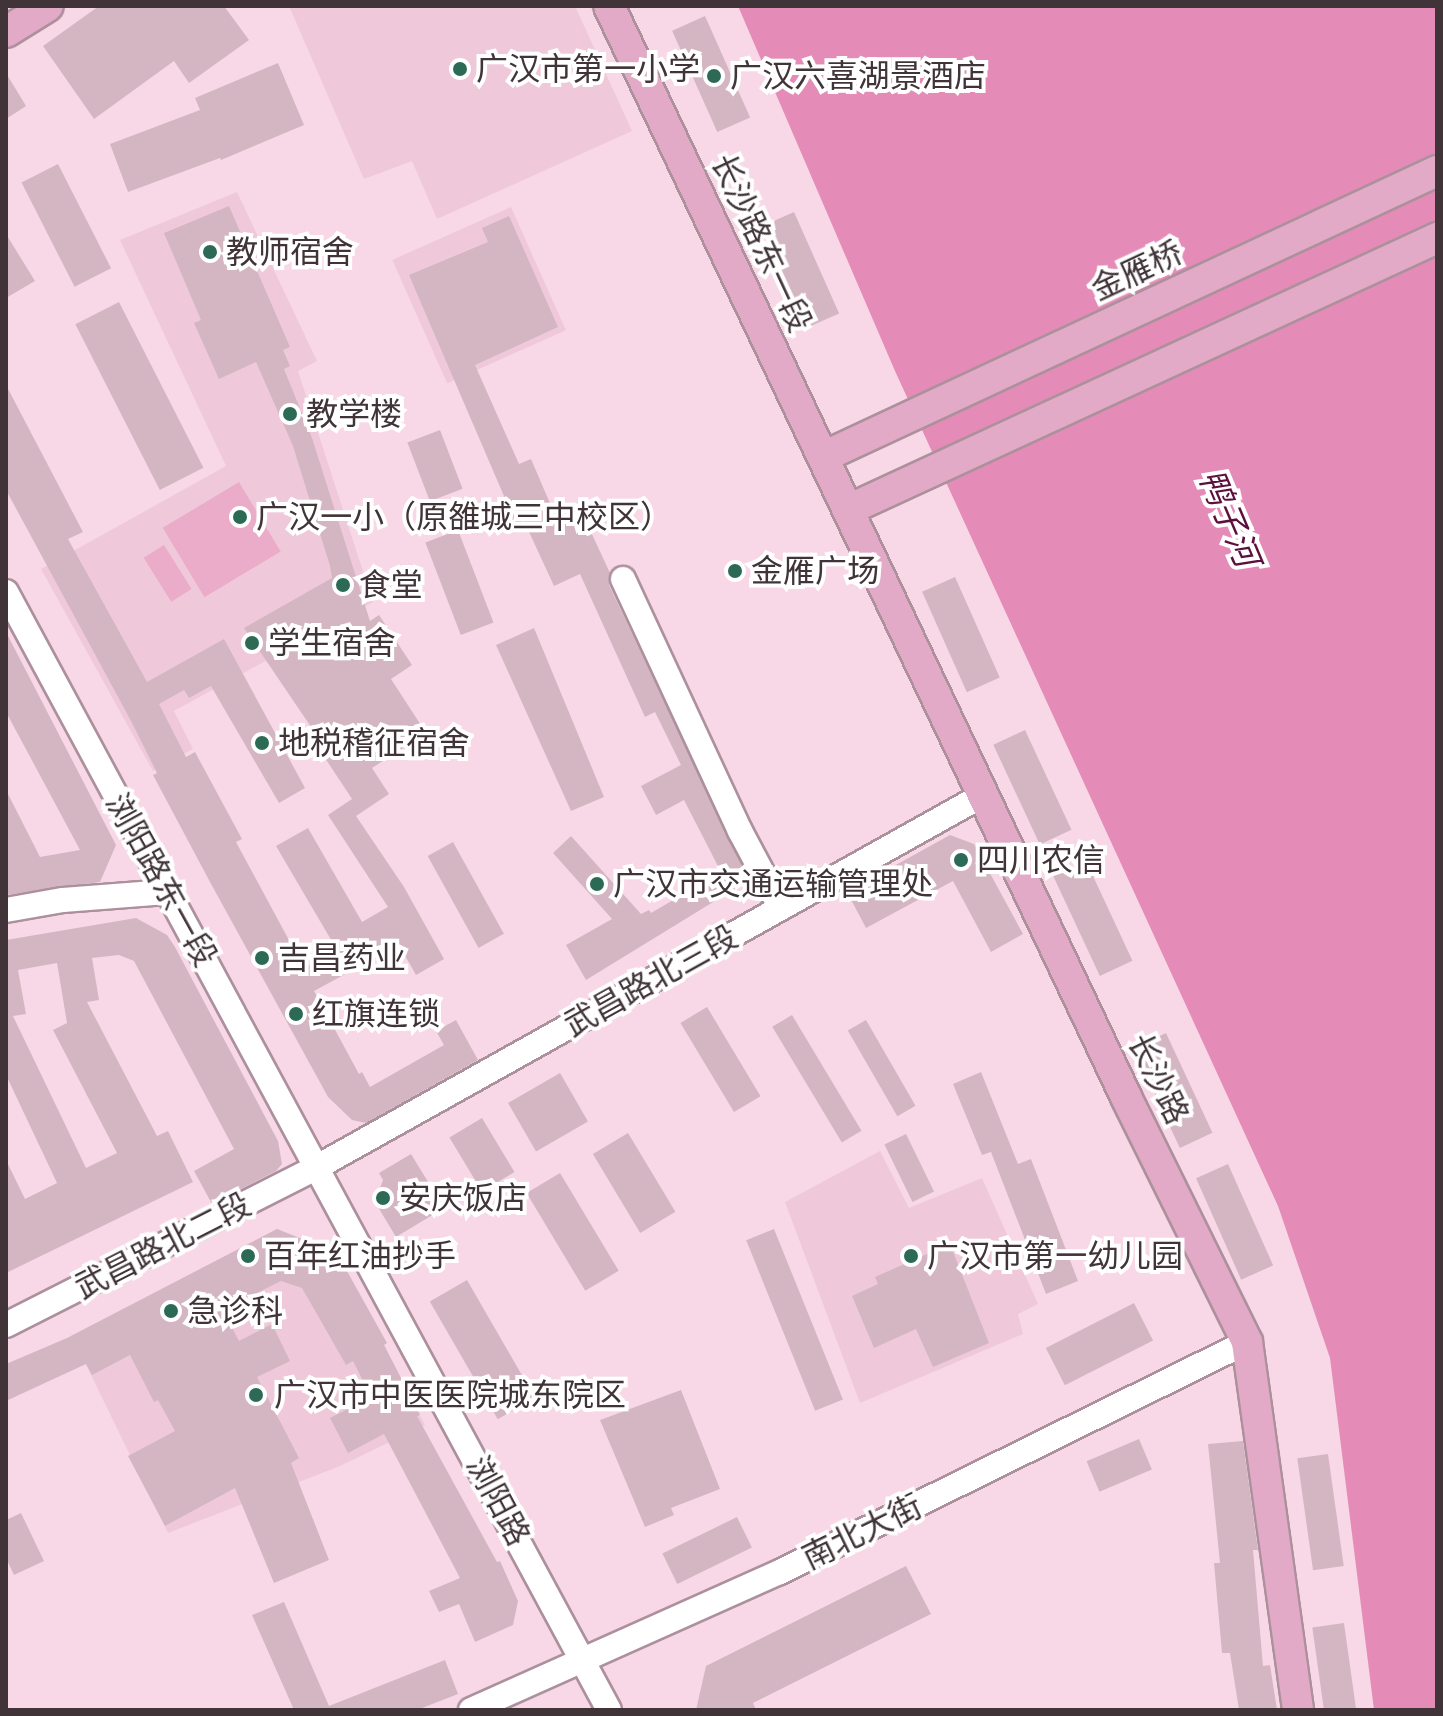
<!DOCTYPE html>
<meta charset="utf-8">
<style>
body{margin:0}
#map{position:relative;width:1443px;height:1716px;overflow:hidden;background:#f8d8e6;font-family:Jost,"Noto Sans SC",sans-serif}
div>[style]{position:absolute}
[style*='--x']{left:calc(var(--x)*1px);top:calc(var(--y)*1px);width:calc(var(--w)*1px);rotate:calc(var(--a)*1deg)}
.built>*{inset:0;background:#efc9d9;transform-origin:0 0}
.green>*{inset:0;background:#ebacc9;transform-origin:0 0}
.water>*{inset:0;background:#e48cb7}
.building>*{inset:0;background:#d4b6c3;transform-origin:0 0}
.roads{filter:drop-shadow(2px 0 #ac909c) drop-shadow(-2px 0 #ac909c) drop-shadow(0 2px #ac909c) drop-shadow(0 -2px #ac909c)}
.minor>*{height:24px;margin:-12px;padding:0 12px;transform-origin:12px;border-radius:12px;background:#fff}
.major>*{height:30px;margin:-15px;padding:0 15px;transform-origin:15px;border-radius:15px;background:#e2aac7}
.dots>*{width:22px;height:22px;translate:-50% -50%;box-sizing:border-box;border:4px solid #fff;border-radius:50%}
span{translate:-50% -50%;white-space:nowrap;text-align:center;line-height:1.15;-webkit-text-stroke:8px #fff;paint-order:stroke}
.poi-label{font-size:32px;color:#403439}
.left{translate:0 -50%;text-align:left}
.street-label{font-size:32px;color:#403439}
.water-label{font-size:34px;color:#5d0f3d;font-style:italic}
.frame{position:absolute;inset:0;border:8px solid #403439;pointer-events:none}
</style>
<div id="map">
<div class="built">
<div style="clip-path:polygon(289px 6px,575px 6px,632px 131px,437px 219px,412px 161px,364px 179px)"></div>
<div style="clip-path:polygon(237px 192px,317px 361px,298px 371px,373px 602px,174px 711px,193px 749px,153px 771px,41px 569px,226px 466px,120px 240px)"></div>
<div style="left:511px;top:207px;width:135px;height:130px;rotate:66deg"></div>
<div style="clip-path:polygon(880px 1151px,909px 1208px,982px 1178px,1038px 1304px,1018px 1314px,1023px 1334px,860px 1403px,785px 1202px)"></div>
<div style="clip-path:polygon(277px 1229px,337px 1253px,425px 1425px,340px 1466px,168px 1533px,72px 1336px)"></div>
</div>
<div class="green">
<div style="left:239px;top:482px;width:81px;height:89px;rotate:59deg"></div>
<div style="left:164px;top:545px;width:52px;height:24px;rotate:58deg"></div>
</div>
<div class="water">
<div style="clip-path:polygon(738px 6px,1437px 6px,1437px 1710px,1374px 1710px,1330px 1358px,1278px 1206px,895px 371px)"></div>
</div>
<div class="building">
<div style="clip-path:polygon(99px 6px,224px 6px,249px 40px,189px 83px,174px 61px,94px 119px,43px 46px)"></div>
<div style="left:705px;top:16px;width:111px;height:36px;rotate:66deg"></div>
<div style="clip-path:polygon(278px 63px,304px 125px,221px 160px,220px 158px,128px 192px,110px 144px,200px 110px,195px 98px)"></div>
<div style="clip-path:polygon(6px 73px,26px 106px,6px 119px)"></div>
<div style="left:58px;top:164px;width:117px;height:41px;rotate:63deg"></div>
<div style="clip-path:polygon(229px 206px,290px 347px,283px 350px,290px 366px,284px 369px,312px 438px,370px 621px,379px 615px,412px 665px,391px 679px,426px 733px,372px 768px,389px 794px,356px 816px,404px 887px,444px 959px,416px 975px,399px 945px,314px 991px,359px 1074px,362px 1072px,370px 1087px,444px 1045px,436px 1031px,456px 1020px,478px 1060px,366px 1123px,352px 1120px,328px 1097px,210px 882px,153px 775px,157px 773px,130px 719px,6px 490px,6px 385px,83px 532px,68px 539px,147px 682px,224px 639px,305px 788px,279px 803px,211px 686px,189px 698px,184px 690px,159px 704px,186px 757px,195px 752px,242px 839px,236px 842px,304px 968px,337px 950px,276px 846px,308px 828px,362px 922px,388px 907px,328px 815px,352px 799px,323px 755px,328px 752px,244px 628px,332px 578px,330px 566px,293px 446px,256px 362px,219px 379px,194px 323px,201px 320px,164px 233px)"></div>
<div style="left:794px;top:212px;width:111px;height:36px;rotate:66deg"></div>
<div style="clip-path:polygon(509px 216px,558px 327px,475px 365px,519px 464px,531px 459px,555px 515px,578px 504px,610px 573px,609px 585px,749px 880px,586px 980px,566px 945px,612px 919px,553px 853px,571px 836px,641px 914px,649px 910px,651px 913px,721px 872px,684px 800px,656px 815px,641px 786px,681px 765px,655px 712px,645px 717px,580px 574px,554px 586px,524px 521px,516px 524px,409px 275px,488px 242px,482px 228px)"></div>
<div style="clip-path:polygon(6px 234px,35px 281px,6px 298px)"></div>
<div style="left:119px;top:302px;width:186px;height:49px;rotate:63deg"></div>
<div style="left:440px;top:430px;width:63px;height:35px;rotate:69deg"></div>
<div style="left:458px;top:530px;width:99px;height:35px;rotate:69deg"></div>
<div style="left:955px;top:577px;width:110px;height:36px;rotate:66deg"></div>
<div style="clip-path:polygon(534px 628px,604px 797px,571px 811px,496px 645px)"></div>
<div style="clip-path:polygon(6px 632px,116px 845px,100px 882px,6px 895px,6px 790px,40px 857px,80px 850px,6px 712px)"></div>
<div style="left:1025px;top:730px;width:110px;height:35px;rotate:65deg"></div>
<div style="clip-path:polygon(950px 835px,974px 844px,1023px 934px,991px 952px,953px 881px,866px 928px,847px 892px)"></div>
<div style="left:453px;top:842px;width:105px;height:29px;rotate:61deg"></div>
<div style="left:1086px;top:861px;width:110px;height:36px;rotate:65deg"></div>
<div style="clip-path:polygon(evenodd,136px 918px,167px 935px,175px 947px,278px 1141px,282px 1164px,276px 1171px,212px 1204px,194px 1171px,234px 1149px,134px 961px,119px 955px,92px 958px,99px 1000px,87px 1002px,157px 1136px,168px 1131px,193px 1182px,6px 1273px,6px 1160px,25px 1199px,57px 1183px,6px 1075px,6px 940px,136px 918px,57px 963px,67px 1023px,53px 1030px,117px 1153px,86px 1168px,13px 1016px,26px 1014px,18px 970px,57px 963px)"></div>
<div style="left:707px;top:1007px;width:104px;height:31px;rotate:59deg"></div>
<div style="left:792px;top:1015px;width:135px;height:23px;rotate:59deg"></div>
<div style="left:866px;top:1020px;width:99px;height:21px;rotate:60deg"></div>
<div style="left:1166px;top:1033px;width:110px;height:36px;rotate:65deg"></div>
<div style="clip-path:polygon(981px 1072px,1018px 1164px,1031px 1159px,1078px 1281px,1046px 1294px,991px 1152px,982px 1155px,953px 1084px)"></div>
<div style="left:560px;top:1073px;width:56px;height:60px;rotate:60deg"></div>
<div style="left:482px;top:1118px;width:63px;height:38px;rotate:59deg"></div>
<div style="left:628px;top:1133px;width:92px;height:41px;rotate:59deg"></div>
<div style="left:906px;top:1134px;width:64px;height:24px;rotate:64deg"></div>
<div style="clip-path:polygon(411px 1154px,444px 1208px,396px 1237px,375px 1202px,383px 1180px,379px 1173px)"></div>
<div style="left:1228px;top:1164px;width:111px;height:35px;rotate:66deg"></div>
<div style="left:560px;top:1173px;width:114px;height:39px;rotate:59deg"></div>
<div style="clip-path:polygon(277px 1229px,337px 1253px,387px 1343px,384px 1345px,420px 1415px,417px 1416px,497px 1562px,500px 1561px,518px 1601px,513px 1625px,475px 1642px,459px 1604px,439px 1612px,429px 1591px,460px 1578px,384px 1434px,348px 1453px,330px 1418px,371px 1397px,353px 1361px,346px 1365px,302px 1288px,281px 1281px,223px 1310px,239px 1341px,272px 1324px,290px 1361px,257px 1377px,299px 1458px,291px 1463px,329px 1560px,274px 1583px,235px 1488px,165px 1526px,128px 1456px,175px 1431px,158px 1400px,154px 1402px,130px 1355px,92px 1375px,86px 1364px,6px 1401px,6px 1364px,67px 1338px)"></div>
<div style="left:774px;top:1229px;width:184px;height:30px;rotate:68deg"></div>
<div style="clip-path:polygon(950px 1244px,989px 1343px,933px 1367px,916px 1329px,874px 1348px,852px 1296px,878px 1284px,875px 1277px)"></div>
<div style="left:467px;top:1280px;width:136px;height:43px;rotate:60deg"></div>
<div style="left:1134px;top:1303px;width:42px;height:99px;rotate:63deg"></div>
<div style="clip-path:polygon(681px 1390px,720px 1489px,671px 1508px,674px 1515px,645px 1527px,600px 1420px)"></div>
<div style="left:1139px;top:1439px;width:33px;height:57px;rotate:67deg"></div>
<div style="clip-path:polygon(1243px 1441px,1258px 1550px,1253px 1550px,1263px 1666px,1270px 1665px,1277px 1710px,1239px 1710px,1230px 1653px,1222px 1653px,1214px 1563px,1220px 1563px,1208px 1444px)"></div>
<div style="left:1328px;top:1454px;width:113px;height:31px;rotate:82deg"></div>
<div style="clip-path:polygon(21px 1513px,44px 1561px,14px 1575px,6px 1558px,6px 1520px)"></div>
<div style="left:737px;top:1517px;width:34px;height:83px;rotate:64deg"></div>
<div style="clip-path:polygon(906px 1566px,931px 1614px,753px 1703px,756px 1710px,696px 1710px,706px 1666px)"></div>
<div style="clip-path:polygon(284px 1602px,329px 1706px,445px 1660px,458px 1694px,417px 1710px,294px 1710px,252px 1615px)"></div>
<div style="left:1344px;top:1623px;width:88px;height:32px;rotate:82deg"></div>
</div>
<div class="roads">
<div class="minor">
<div style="--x:623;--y:579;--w:278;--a:65.1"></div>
<div style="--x:740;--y:831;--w:87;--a:62"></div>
<div style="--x:6;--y:592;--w:1270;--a:61.66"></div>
<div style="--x:6;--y:910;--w:58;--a:-10"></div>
<div style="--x:63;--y:900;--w:104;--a:-4.4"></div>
<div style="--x:6;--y:1325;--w:351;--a:-26.9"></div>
<div style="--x:319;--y:1166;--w:761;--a:-29.19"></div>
<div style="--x:471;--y:1710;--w:338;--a:-24.1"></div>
<div style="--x:780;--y:1572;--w:521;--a:-26.22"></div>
</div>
<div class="major">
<div style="--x:609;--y:6;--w:1207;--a:64.64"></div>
<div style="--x:1126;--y:1097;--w:273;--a:63.7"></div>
<div style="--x:1247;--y:1342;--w:372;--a:82.1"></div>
<div style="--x:6;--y:32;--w:49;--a:-31.8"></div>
<div style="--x:823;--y:457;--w:677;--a:-24.98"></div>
<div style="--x:850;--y:509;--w:647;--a:-24.78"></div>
</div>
</div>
<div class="dots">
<div style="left:460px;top:69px;background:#2c6a56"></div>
<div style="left:714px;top:76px;background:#2c6a56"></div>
<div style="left:210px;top:252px;background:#2c6a56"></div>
<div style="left:290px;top:414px;background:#2c6a56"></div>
<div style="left:240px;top:517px;background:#2c6a56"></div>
<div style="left:735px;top:571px;background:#2c6a56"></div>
<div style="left:343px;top:585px;background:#2c6a56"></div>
<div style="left:252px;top:643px;background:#2c6a56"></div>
<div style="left:262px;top:743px;background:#2c6a56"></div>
<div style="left:961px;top:860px;background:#2c6a56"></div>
<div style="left:597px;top:884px;background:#2c6a56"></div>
<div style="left:262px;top:958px;background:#2c6a56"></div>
<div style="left:296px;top:1014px;background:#2c6a56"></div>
<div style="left:383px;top:1198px;background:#2c6a56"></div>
<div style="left:248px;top:1256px;background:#2c6a56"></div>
<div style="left:911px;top:1256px;background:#2c6a56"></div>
<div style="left:171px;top:1311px;background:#2c6a56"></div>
<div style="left:256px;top:1395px;background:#2c6a56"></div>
</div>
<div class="poi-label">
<span class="left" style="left:476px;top:69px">广汉市第一小学</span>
<span class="left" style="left:730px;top:76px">广汉六喜湖景酒店</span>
<span class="left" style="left:226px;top:252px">教师宿舍</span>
<span class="left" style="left:306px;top:414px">教学楼</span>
<span class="left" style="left:256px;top:517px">广汉一小（原雒城三中校区）</span>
<span class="left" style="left:751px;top:571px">金雁广场</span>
<span class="left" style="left:359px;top:585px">食堂</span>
<span class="left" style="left:268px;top:643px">学生宿舍</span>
<span class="left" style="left:278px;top:743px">地税稽征宿舍</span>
<span class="left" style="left:977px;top:860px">四川农信</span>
<span class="left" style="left:613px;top:884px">广汉市交通运输管理处</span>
<span class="left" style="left:278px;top:958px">吉昌药业</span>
<span class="left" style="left:312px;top:1014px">红旗连锁</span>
<span class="left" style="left:399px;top:1198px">安庆饭店</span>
<span class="left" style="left:264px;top:1256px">百年红油抄手</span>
<span class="left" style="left:927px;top:1256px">广汉市第一幼儿园</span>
<span class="left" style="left:187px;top:1311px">急诊科</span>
<span class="left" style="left:274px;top:1395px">广汉市中医医院城东院区</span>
</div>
<div class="street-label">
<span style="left:761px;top:243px;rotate:65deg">长沙路东一段</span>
<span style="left:1137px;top:271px;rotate:-25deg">金雁桥</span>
<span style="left:161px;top:880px;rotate:61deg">浏阳路东一段</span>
<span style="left:651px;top:981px;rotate:-29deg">武昌路北三段</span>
<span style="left:1158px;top:1079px;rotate:64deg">长沙路</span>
<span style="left:163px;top:1246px;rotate:-27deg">武昌路北二段</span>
<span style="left:498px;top:1501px;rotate:62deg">浏阳路</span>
<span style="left:862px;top:1532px;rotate:-26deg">南北大街</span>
</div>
<div class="water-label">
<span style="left:1229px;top:518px;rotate:67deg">鸭子河</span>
</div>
<div class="frame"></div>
</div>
